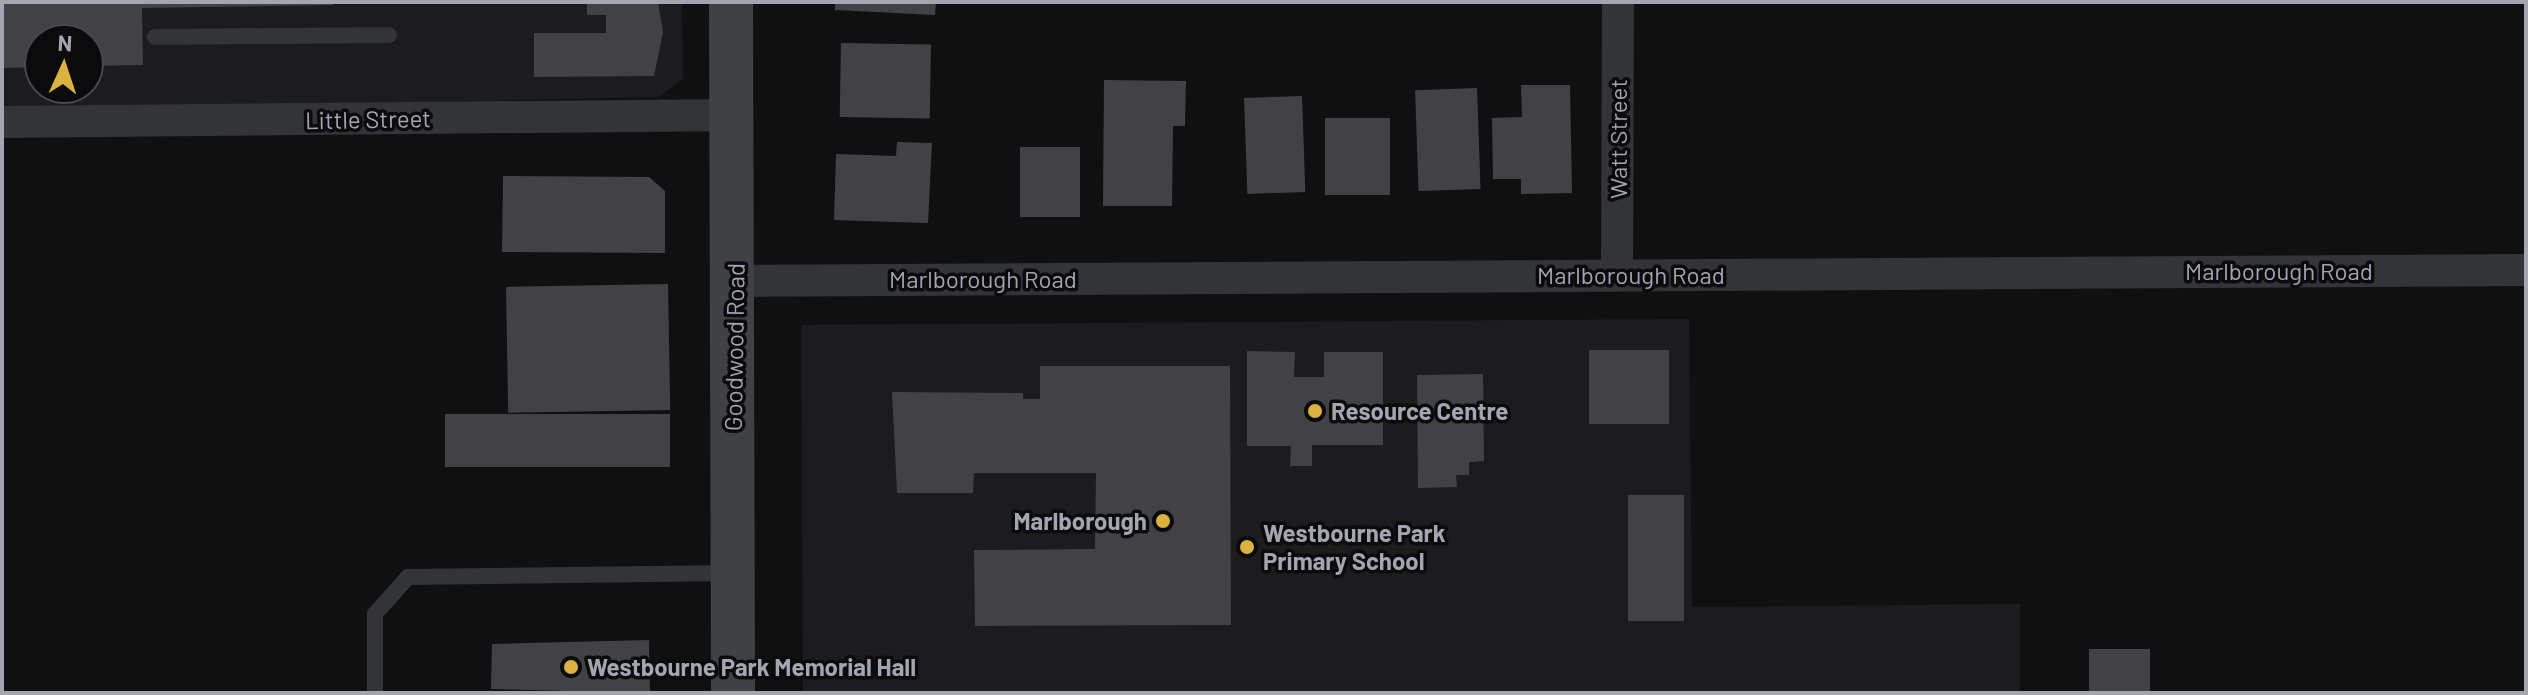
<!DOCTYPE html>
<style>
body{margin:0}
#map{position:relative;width:2528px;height:695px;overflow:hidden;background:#101011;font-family:Barlow,sans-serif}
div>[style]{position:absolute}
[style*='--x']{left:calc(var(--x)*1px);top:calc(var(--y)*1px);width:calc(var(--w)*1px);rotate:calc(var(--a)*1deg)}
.built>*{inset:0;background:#1c1c1e}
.building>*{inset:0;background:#424246;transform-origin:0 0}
.service>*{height:16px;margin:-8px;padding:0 8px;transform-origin:8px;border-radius:8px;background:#333438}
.minor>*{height:32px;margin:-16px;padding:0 16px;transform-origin:16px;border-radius:16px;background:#333438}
.secondary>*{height:44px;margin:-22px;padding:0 22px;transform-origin:22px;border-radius:22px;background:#404145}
.dots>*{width:22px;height:22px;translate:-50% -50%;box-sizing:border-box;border:4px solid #0b0b0c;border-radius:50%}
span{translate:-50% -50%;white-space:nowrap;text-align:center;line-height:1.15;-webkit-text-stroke:7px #0b0b0c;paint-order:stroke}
.street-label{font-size:24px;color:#a3a6b0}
.poi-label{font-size:24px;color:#a3a6b0;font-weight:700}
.left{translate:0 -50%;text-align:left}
.right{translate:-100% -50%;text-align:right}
.frame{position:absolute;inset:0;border:4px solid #a3a6b0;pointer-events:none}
.north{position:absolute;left:24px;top:24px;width:80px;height:80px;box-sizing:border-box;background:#0b0b0c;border:2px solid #48494e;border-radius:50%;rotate:3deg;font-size:22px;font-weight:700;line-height:32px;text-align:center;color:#a3a6b0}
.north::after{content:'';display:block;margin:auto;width:28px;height:36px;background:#dab23f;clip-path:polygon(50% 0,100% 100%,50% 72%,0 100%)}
</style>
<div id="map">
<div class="built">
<div style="clip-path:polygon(evenodd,2px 2px,682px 2px,683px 79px,658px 97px,2px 111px,2px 2px,40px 40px,88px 40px,88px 88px,40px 88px,40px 40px)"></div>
<div style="clip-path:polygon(1689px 319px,1692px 607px,2020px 604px,2020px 693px,803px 693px,801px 325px)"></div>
</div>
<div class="building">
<div style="clip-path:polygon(2px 2px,333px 2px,333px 5px,142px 8px,143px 65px,88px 66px,88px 40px,40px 40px,40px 67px,2px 68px)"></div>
<div style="clip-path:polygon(587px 2px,658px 2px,663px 32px,654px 76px,534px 77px,534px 33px,606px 33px,606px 15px,587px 15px)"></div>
<div style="clip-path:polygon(835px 2px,936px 2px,935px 15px,835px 10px)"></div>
<div style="left:841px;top:43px;width:90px;height:74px;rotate:1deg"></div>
<div style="clip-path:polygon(1104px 80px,1186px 81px,1185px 126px,1173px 126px,1172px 206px,1103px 206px)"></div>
<div style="clip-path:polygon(1521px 85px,1570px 85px,1572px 193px,1521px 194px,1521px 179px,1493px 179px,1492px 118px,1522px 117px)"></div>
<div style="left:1477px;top:88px;width:101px;height:62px;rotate:88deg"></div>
<div style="left:1302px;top:96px;width:96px;height:58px;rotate:88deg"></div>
<div style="left:1325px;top:118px;width:65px;height:77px"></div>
<div style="clip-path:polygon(897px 142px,932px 143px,928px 223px,834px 220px,836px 154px,896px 156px)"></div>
<div style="left:1020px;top:147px;width:60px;height:70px"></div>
<div style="clip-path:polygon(503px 176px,649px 177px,665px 191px,665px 253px,502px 252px)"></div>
<div style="left:668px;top:284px;width:126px;height:162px;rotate:89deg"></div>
<div style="left:1589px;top:350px;width:80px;height:74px"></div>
<div style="clip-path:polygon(1247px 351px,1295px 352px,1294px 377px,1324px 377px,1324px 352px,1383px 352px,1383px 445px,1312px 445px,1312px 466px,1290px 466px,1291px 446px,1247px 446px)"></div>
<div style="clip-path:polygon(1040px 366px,1230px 366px,1231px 625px,975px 626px,974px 550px,1095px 549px,1096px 473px,974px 473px,973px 493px,897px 493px,892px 392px,1023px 393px,1023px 399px,1040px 399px)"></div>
<div style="clip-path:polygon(1483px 374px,1484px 461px,1469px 462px,1469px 475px,1456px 475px,1457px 487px,1418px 488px,1417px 375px)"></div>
<div style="left:670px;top:414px;width:53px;height:225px;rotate:90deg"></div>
<div style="left:1684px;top:495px;width:126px;height:56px;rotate:90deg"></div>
<div style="clip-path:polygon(649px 640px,650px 693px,491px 689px,492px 644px)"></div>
<div style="left:2089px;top:649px;width:61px;height:44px"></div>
</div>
<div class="service">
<div style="--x:155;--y:37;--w:234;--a:-0.5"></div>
<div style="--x:375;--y:693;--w:79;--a:-90"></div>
<div style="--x:375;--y:614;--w:50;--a:-48.3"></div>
<div style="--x:408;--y:577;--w:324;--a:-0.7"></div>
</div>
<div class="minor">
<div style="--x:2;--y:122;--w:732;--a:-0.55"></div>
<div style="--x:1617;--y:275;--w:273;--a:-89.8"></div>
<div style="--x:735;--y:281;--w:1791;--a:-0.35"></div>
</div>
<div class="secondary">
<div style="--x:731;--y:2;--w:691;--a:89.83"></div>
</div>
<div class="dots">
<div style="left:1315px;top:411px;background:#dab23f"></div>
<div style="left:1163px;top:521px;background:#dab23f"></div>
<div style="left:1247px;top:547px;background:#dab23f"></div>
<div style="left:571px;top:667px;background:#dab23f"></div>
</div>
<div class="street-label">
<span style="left:368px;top:119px;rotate:-1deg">Little Street</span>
<span style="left:1618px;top:139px;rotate:-90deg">Watt Street</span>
<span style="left:2279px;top:271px">Marlborough Road</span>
<span style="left:1631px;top:275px">Marlborough Road</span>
<span style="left:983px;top:279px">Marlborough Road</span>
<span style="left:734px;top:347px;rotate:-89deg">Goodwood Road</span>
</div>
<div class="poi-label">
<span class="left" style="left:1331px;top:411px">Resource Centre</span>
<span class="right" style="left:1147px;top:521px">Marlborough</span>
<span class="left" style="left:1263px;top:547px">Westbourne Park<br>Primary School</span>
<span class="left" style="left:587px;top:667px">Westbourne Park Memorial Hall</span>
</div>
<div class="frame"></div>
<div class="north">N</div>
</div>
